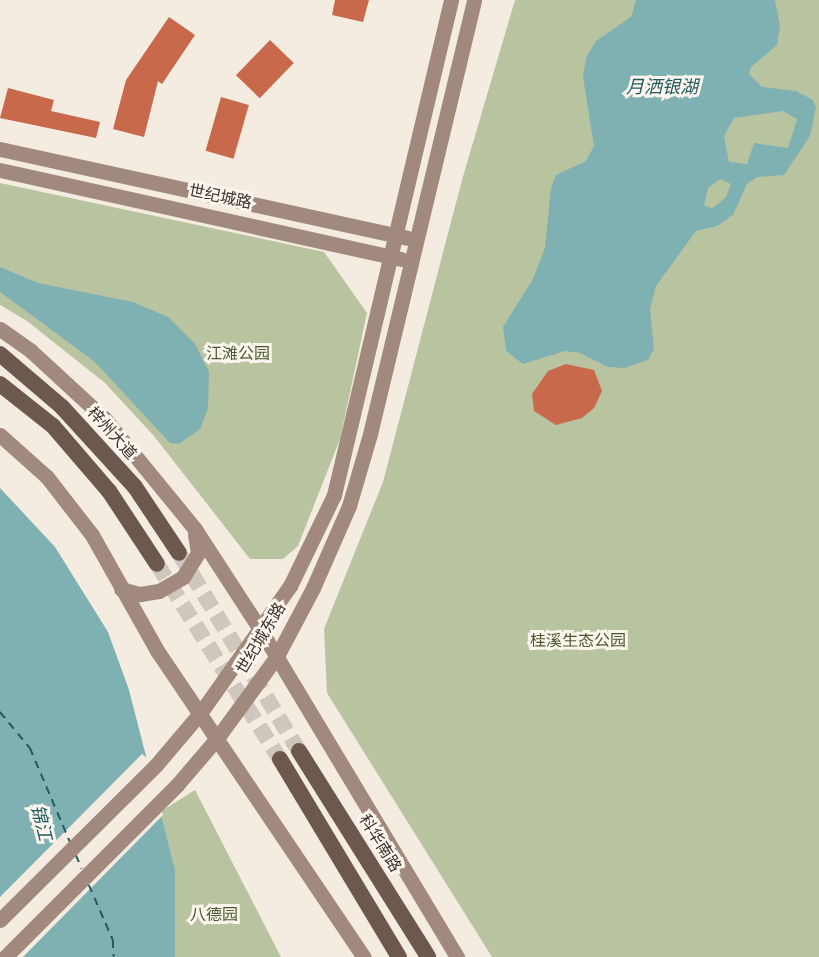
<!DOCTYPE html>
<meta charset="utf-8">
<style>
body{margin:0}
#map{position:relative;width:819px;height:957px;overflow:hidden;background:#f4ebe1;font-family:Overpass,"Noto Sans SC",sans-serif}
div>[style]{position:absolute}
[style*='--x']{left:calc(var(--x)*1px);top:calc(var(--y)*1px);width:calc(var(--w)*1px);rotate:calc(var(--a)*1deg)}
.green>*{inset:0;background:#b8c4a0}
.water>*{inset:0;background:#7fb0b2}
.pier>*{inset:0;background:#f4ebe1}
.ferry>*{height:1.5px;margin-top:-0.75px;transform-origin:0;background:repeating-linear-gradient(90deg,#1f5a5e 0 8px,transparent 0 14px)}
.building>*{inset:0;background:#c8694b;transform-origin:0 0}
.trunk-tunnel>*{height:16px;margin-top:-8px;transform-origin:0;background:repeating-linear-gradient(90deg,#cfc6bd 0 16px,transparent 0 24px)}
.secondary>*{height:15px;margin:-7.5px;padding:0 7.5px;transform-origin:7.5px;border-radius:7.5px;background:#a18a7d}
.trunk>*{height:16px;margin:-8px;padding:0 8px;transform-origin:8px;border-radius:8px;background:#6c584f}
span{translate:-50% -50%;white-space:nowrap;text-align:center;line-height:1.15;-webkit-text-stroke:6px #fbf5ee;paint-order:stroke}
.street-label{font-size:16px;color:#3b302b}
.park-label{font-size:16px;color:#4a5a2e}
.water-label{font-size:18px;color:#1f5a5e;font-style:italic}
</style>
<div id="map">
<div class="green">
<div style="clip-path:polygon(515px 0,819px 0,819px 957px,492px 957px,327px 693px,324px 629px,383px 482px,462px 180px)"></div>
<div style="clip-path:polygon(0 183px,324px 252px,367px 313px,340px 439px,298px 546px,283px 559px,250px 559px,154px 436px,105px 383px,27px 321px,0 305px)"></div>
<div style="clip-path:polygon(195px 790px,281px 957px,175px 957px,175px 869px,160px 812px)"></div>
</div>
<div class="water">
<div style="clip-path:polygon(evenodd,636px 0,775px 0,780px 26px,777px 45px,751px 67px,749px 74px,762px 87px,796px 91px,813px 100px,816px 108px,810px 136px,784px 175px,757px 177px,747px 184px,733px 215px,717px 226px,696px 231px,656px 286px,650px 309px,654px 349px,648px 360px,624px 368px,608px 367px,580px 353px,565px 351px,523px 364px,506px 351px,503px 327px,533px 279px,545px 248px,551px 188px,556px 175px,586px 161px,594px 146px,583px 77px,586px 58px,596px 41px,631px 17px,636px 0,783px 111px,797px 119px,788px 148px,754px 143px,747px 164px,729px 162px,724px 136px,734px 118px,783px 111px,636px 0,720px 179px,731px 184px,726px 197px,712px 209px,704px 205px,708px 188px,720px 179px)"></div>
<div style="clip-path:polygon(0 267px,38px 283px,133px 302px,168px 317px,195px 344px,209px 372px,208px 408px,200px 429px,179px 444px,170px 443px,94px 361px,0 292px)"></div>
<div style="clip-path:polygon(0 488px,55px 547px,108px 632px,129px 690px,175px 869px,175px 957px,0 957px)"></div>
</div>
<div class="pier">
<div style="clip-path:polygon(142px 754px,151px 761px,163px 815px,23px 957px,0 957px,0 897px)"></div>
</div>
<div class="ferry">
<div style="--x:0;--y:712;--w:47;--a:50.2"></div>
<div style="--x:30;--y:748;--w:102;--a:66.9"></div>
<div style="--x:76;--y:855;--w:15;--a:67"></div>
<div style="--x:89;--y:885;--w:60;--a:66.4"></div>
<div style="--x:113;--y:940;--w:17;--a:87"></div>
</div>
<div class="building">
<div style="clip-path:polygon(335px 0,369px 0,363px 22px,332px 15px)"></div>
<div style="clip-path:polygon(169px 17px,195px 35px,162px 84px,158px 81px,144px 137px,113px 129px,126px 80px)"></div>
<div style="left:270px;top:40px;width:33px;height:49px;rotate:44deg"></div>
<div style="clip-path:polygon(8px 88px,54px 100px,51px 111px,100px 122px,96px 138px,0 118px)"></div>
<div style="left:221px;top:97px;width:29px;height:56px;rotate:16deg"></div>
<div style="clip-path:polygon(566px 364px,594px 370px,602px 391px,594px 408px,582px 418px,556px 425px,534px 411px,532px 394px,548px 371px)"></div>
</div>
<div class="trunk-tunnel">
<div style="--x:179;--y:553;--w:232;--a:58.8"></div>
<div style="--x:157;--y:564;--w:231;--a:57.8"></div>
</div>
<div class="secondary">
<div style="--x:0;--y:149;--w:417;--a:12.3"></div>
<div style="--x:0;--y:170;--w:411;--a:12.5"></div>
<div style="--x:0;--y:329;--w:38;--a:35"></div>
<div style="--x:31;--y:351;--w:100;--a:42.6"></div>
<div style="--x:105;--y:419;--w:142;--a:50.7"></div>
<div style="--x:195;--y:529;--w:119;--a:57"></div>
<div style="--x:260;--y:629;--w:383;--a:59"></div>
<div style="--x:0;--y:435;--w:63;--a:41.8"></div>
<div style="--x:47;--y:477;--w:73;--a:52.2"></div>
<div style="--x:92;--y:535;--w:134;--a:60.6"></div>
<div style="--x:158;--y:652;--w:368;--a:56"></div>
<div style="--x:121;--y:589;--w:20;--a:15"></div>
<div style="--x:140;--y:594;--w:19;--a:-9"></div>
<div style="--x:159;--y:591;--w:28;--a:-30"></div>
<div style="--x:183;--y:577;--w:28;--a:-58"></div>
<div style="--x:198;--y:553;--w:19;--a:-99"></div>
<div style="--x:0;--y:920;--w:220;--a:-44.8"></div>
<div style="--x:156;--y:765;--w:70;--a:-49.7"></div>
<div style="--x:201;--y:712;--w:154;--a:-54.8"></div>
<div style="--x:290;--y:586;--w:101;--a:-64.2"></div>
<div style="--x:334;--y:495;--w:509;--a:-76.7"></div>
<div style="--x:5;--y:957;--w:243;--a:-45"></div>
<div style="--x:177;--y:785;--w:63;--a:-49.5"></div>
<div style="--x:218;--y:737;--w:100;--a:-53.9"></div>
<div style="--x:277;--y:656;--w:77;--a:-62.1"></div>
<div style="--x:313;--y:588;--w:90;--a:-66.3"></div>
<div style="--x:349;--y:506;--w:75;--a:-73.7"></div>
<div style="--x:370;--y:434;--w:446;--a:-76.5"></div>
</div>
<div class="trunk">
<div style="--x:0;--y:354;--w:82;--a:40.5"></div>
<div style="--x:62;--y:407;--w:108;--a:47.6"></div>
<div style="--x:135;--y:487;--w:79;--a:56.3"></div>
<div style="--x:0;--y:384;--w:68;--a:38.4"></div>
<div style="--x:53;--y:426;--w:86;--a:49.3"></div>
<div style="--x:109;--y:491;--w:87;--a:56.7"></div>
<div style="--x:299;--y:751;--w:243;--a:57.9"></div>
<div style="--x:280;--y:759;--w:231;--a:59"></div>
</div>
<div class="street-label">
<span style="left:220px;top:198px;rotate:12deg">世纪城路</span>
<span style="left:111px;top:434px;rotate:48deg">梓州大道</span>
<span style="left:262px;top:639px;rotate:-59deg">世纪城东路</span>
<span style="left:379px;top:844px;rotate:58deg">科华南路</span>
</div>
<div class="park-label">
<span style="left:238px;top:355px">江滩公园</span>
<span style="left:578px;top:642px">桂溪生态公园</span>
<span style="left:214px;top:916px">八德园</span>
</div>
<div class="water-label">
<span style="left:662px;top:89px">月洒银湖</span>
<span style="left:39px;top:823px;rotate:76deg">锦江</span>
</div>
</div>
